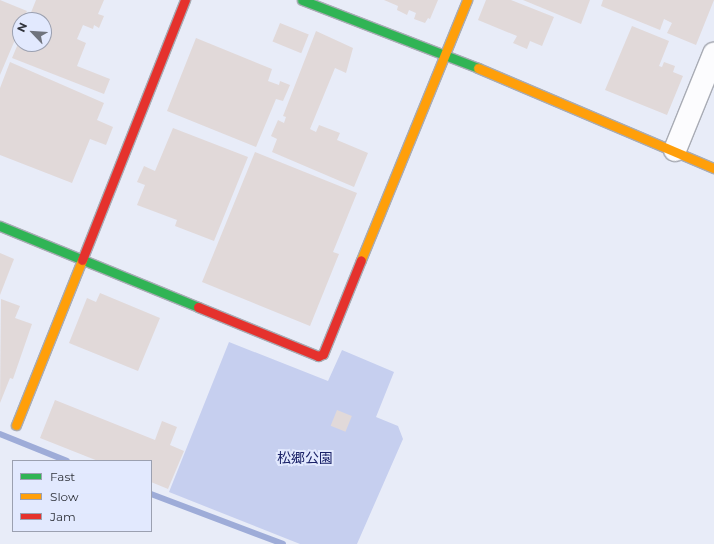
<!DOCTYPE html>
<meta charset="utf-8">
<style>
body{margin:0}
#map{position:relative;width:714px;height:544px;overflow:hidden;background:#e8ecf8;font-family:Montserrat,"Noto Sans JP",sans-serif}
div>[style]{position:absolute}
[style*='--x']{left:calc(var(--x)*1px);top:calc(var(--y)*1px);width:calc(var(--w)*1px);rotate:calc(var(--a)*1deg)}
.green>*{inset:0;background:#c6cfef}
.stream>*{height:6px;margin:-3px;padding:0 3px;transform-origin:3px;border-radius:3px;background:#9eacd8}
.building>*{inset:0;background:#e1d9d9;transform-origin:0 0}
.roads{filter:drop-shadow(1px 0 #a8abb4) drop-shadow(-1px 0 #a8abb4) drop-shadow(0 1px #a8abb4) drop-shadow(0 -1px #a8abb4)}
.street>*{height:22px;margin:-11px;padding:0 11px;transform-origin:11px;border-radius:11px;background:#fcfcfe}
.fast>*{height:9px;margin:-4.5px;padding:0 4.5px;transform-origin:4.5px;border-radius:4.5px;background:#30b455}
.slow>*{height:9px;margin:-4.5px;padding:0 4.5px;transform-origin:4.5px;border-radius:4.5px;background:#ff9f0a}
.jam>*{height:9px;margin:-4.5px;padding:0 4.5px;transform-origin:4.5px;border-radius:4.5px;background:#e5322d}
span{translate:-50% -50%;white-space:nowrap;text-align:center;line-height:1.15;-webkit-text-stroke:4px #e2e9fe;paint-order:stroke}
.park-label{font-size:14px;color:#1a2268}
.legend{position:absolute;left:12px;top:460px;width:140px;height:72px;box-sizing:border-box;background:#e2e9fe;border:1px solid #9ba0b0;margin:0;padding:5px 7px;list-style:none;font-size:12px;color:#30333b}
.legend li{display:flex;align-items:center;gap:8px;height:20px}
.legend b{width:20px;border:1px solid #9ba0b0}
.north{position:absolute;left:12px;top:12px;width:40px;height:40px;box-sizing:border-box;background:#e2e9fe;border:1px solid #9ba0b0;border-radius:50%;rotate:295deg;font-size:11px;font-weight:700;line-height:16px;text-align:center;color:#30333b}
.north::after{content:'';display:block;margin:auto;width:14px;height:18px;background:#70747d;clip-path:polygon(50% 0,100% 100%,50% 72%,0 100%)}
</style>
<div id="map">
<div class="green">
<div style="clip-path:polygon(229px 342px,328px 381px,342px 350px,394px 372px,376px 417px,398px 426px,403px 439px,357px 544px,300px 544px,169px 492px)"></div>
</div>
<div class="stream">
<div style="--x:0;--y:434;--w:72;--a:21.9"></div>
<div style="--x:151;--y:494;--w:141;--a:20.7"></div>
</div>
<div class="building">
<div style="clip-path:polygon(0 0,27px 11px,23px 20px,20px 20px,20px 28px,0 75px)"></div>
<div style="clip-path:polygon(36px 0,104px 0,98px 14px,104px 16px,99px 28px,94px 25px,93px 29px,83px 25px,77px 39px,86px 43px,77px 66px,110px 79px,104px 94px,12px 58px,20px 39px,20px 44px,44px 44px,44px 20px,28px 20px)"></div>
<div style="clip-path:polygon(384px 0,438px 0,430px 19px,428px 18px,425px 23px,414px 19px,416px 13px,409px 10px,407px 15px,397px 10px,398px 6px)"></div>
<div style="clip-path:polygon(486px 0,511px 0,554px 17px,542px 46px,530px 41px,527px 49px,513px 43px,517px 36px,478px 20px)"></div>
<div style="clip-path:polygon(523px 0,590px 0,581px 24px)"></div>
<div style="clip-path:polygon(603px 0,714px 0,696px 45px,667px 33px,672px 23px,664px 19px,660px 30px,601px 6px)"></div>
<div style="left:280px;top:23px;width:31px;height:20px;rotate:22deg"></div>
<div style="clip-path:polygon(632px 26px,669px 41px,659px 66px,662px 67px,664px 62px,675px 66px,673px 72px,683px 76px,667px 115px,605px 90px)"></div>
<div style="clip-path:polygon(316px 31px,353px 48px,346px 73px,335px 68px,310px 129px,316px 132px,319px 125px,340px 133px,337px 140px,368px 153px,354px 187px,272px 152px,277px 139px,271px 136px,278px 120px,284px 123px,286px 117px,283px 116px)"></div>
<div style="clip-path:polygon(196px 38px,272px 69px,268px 81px,279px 85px,280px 81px,290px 85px,283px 101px,276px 99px,256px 147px,167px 111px)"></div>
<div style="clip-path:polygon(10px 62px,104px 103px,97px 120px,113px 127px,106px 145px,90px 139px,72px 183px,0 155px,0 88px)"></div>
<div style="clip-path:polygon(173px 128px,248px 157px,214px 241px,175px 226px,177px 220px,137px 205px,145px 185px,137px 182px,144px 166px,155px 171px)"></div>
<div style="clip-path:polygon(255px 152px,357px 193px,333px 252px,339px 254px,310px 326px,202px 282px)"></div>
<div style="clip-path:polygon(0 253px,14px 259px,0 295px)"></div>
<div style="clip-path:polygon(100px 293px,160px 318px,138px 371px,69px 343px,87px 298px,96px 302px)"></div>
<div style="clip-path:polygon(1px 299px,20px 306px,15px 318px,32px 324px,13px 379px,10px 378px,0 403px)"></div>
<div style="clip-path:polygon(55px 400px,155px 440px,162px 421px,177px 427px,170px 445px,184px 451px,168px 489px,151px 482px,151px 461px,98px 461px,40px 438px)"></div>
<div style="left:337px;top:410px;width:16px;height:17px;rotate:22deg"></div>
</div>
<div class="roads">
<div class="street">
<div style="--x:675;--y:150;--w:104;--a:-67.9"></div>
</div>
<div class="fast">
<div style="--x:302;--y:0;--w:189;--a:21.1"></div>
<div style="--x:0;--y:226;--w:214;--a:22.2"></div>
</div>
<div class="slow">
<div style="--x:478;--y:68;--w:256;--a:23"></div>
<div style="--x:361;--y:260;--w:281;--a:-67.8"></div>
<div style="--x:16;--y:425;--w:178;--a:-68.2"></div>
</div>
<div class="jam">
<div style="--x:82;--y:260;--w:280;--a:-68.4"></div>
<div style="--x:198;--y:307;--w:130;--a:22.2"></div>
<div style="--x:318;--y:356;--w:5;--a:-22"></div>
<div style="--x:323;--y:354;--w:101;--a:-68"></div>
</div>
</div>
<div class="park-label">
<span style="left:305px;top:458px">松郷公園</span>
</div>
<ul class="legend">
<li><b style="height:5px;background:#30b455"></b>Fast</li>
<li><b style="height:5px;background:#ff9f0a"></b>Slow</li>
<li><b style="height:5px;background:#e5322d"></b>Jam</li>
</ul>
<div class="north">N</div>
</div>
